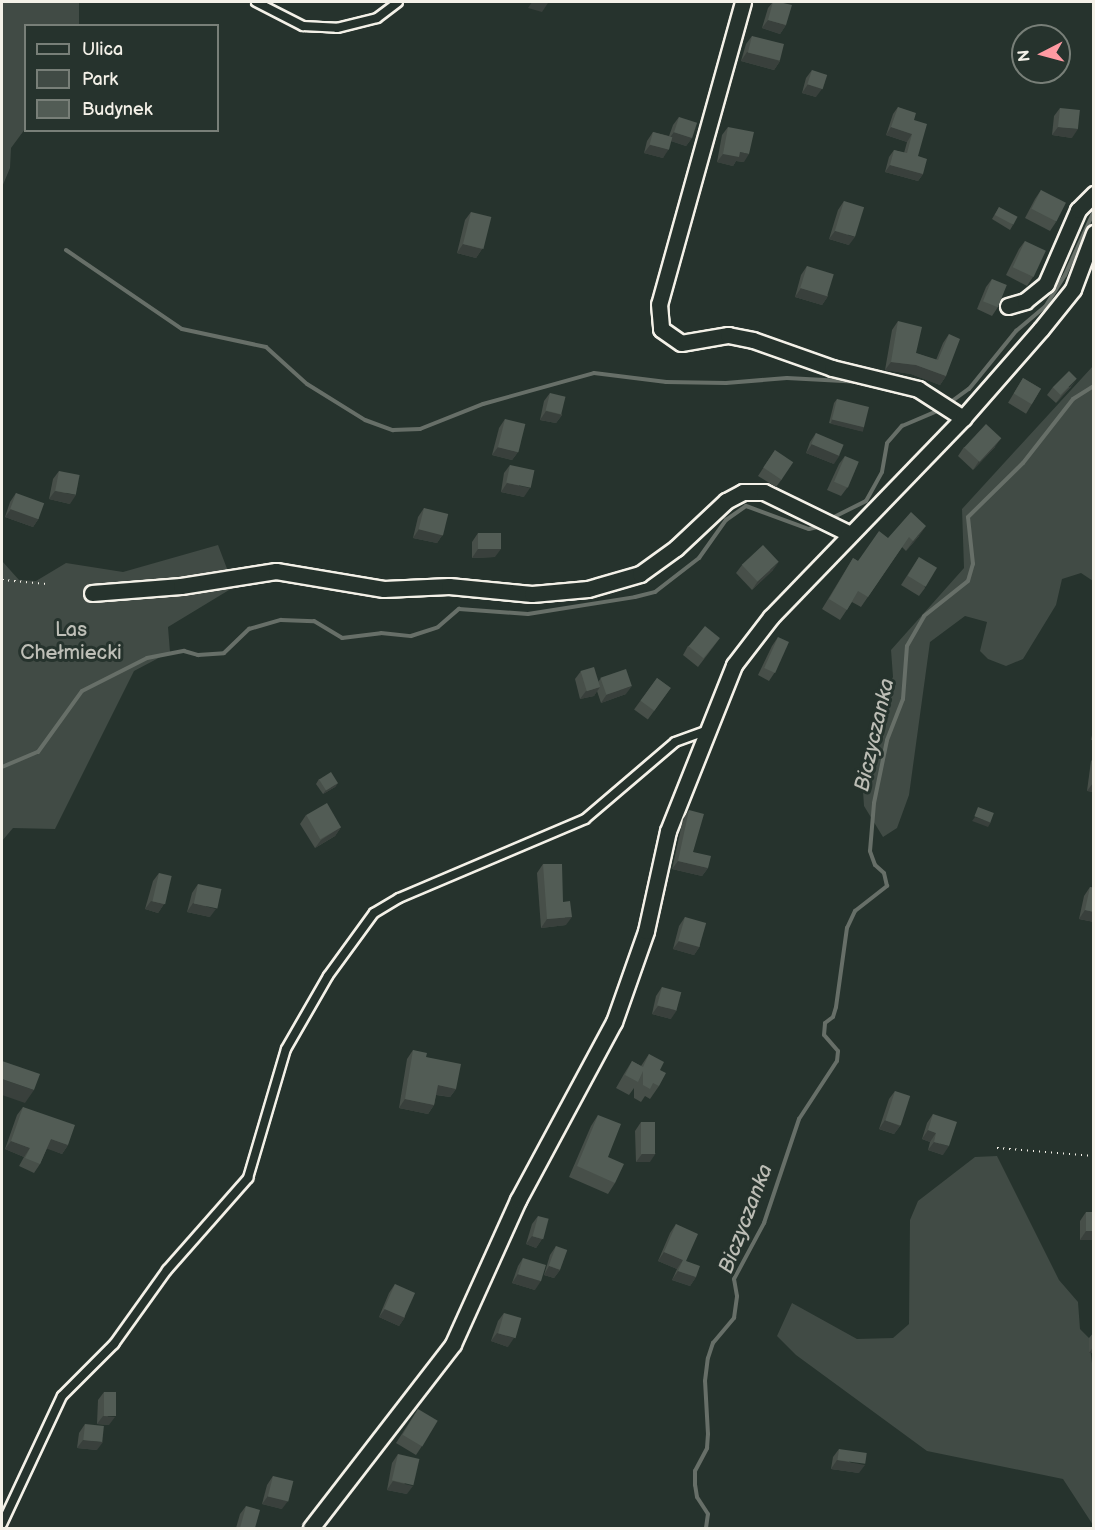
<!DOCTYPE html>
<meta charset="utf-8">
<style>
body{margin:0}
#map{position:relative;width:1095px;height:1530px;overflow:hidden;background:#26332d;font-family:"Balsamiq Sans",sans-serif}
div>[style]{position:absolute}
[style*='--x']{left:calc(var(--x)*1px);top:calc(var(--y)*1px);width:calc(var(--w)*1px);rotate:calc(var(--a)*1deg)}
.green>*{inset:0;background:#414b45}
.stream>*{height:4px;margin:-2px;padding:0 2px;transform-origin:2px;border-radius:2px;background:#676f68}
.path>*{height:2px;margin-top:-1px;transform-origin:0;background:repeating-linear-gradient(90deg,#f4f1e8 0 1.5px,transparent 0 6px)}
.roads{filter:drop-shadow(2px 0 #f4f1e8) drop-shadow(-2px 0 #f4f1e8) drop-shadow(0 2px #f4f1e8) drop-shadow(0 -2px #f4f1e8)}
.service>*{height:8px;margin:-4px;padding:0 4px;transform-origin:4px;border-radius:4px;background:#26332d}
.minor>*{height:15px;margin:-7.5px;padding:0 7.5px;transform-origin:7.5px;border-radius:7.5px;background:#26332d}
.wall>*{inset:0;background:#474f49;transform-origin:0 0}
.shaded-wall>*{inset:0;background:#39403c;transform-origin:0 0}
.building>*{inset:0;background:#525c55;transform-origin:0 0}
span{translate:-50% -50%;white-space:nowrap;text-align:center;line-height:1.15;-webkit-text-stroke:6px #26332d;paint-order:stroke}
.park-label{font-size:20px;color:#bebfb7}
.water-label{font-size:21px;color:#bcbdb5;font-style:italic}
.frame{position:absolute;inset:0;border:3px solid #f4f1e8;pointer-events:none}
.legend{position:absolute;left:24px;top:24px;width:195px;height:108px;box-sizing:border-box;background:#26332d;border:2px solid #787f78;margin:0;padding:8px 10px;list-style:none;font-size:18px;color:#f4f1e8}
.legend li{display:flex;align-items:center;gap:12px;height:30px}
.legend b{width:30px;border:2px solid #787f78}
.north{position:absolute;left:1011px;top:24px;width:60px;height:60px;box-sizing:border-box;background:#26332d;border:2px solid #787f78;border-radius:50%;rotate:264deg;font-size:16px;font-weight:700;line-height:24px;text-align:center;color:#f4f1e8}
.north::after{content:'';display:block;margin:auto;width:21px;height:27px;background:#ff9aa2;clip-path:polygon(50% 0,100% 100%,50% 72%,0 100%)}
</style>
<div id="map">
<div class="green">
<div style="clip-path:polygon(2px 2px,79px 2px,79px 25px,26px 26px,25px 129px,11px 148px,10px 168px,2px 187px)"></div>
<div style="clip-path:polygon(1093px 366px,1093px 581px,1081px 573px,1062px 579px,1056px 605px,1023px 659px,1006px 666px,988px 659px,980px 651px,987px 622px,965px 616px,930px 642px,909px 795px,897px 828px,883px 837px,864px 806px,863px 791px,875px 718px,893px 677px,891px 650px,964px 568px,962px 509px)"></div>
<div style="clip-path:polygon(218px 545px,234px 587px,168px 627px,170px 652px,134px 671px,55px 829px,13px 828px,2px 841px,2px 561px,19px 580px,36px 581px,66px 563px,123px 572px)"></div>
<div style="clip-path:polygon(997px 1156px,1059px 1280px,1078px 1302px,1080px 1329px,1089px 1338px,1094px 1380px,1093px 1525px,1063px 1479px,927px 1451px,796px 1355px,777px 1336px,792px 1303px,857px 1339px,893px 1338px,909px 1324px,910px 1220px,918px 1201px,975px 1157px)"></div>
</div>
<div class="stream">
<div style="--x:66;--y:250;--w:140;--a:34.3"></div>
<div style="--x:182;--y:329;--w:86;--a:12.1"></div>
<div style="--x:266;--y:347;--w:55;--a:42.1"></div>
<div style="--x:307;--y:384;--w:68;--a:31.8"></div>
<div style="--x:365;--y:420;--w:30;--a:20"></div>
<div style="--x:393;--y:430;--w:27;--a:-2"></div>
<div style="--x:420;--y:429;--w:68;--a:-21.6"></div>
<div style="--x:483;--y:404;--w:115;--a:-15.6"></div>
<div style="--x:594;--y:373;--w:73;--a:7.1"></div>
<div style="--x:666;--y:382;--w:60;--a:1"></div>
<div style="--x:726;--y:383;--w:61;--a:-4.7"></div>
<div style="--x:787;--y:378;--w:75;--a:3.1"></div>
<div style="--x:948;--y:404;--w:26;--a:-36"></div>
<div style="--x:969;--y:389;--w:75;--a:-51"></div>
<div style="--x:1016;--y:331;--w:38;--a:-40"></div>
<div style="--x:1045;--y:307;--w:38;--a:-58"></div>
<div style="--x:1065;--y:275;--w:70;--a:-65.6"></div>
<div style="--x:830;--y:519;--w:40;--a:-26.6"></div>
<div style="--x:866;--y:501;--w:33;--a:-61"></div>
<div style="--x:882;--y:472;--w:29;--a:-80"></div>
<div style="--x:887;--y:443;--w:23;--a:-49"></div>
<div style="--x:902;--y:426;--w:43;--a:-23"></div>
<div style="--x:2;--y:767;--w:39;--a:-23"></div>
<div style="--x:38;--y:752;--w:75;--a:-54.2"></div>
<div style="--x:82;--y:691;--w:73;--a:-26.9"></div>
<div style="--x:147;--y:658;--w:38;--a:-11"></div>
<div style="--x:184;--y:651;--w:15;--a:16"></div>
<div style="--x:198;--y:655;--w:26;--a:-4"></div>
<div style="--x:224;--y:653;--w:35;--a:-44"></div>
<div style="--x:249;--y:629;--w:33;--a:-16"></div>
<div style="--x:281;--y:620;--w:33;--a:2"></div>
<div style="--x:314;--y:621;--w:33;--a:31"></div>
<div style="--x:342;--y:638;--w:39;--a:-7"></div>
<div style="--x:381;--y:633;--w:30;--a:6"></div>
<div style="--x:411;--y:636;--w:28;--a:-18"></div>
<div style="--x:438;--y:627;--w:28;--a:-41"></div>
<div style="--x:459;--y:609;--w:69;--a:4.1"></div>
<div style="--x:528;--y:614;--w:108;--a:-9"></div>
<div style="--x:635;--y:597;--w:21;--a:-14"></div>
<div style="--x:655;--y:592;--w:56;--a:-37.7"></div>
<div style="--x:699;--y:558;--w:47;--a:-54.6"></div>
<div style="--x:726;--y:520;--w:24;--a:-35"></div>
<div style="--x:746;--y:506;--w:67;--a:20.1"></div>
<div style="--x:809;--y:529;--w:13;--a:-13"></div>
<div style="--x:706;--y:1528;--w:14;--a:-82"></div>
<div style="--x:708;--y:1514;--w:20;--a:-123"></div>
<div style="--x:697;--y:1497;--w:12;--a:-99"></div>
<div style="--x:695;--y:1485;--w:14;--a:-90"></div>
<div style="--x:695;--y:1471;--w:26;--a:-62"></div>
<div style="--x:707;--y:1448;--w:14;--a:-86"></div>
<div style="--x:708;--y:1434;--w:53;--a:-93.2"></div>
<div style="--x:705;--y:1381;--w:23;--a:-83"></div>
<div style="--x:708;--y:1358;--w:16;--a:-72"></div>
<div style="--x:713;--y:1343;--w:33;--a:-50"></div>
<div style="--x:734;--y:1318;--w:22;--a:-82"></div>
<div style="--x:737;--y:1296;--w:17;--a:-100"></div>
<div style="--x:734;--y:1279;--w:64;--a:-61.8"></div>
<div style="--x:764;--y:1223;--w:110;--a:-71.4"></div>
<div style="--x:799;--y:1119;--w:69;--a:-56.8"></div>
<div style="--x:837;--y:1061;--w:10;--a:-84"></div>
<div style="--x:838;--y:1051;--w:21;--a:-131"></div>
<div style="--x:824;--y:1035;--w:12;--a:-85"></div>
<div style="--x:825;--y:1023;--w:10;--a:-37"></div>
<div style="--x:833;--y:1017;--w:10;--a:-73"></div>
<div style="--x:836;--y:1007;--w:80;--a:-82.1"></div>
<div style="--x:847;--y:928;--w:19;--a:-65"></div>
<div style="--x:855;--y:911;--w:41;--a:-38"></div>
<div style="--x:887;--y:886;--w:13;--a:-103"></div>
<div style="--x:884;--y:873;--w:12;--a:-138"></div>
<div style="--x:875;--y:865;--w:15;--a:-110"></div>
<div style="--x:870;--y:851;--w:48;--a:-85.2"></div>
<div style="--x:874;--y:803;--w:64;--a:-78.3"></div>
<div style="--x:887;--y:740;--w:44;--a:-68.7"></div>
<div style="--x:903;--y:699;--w:53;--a:-85.7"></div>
<div style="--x:907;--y:646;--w:34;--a:-60"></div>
<div style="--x:924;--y:616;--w:56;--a:-38.5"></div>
<div style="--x:968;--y:581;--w:18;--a:-74"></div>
<div style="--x:973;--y:564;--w:47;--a:-96.1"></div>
<div style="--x:968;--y:517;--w:77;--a:-44.5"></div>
<div style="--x:1023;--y:463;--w:81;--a:-52"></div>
<div style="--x:1073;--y:399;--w:25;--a:-32"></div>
</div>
<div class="path">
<div style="--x:2;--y:580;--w:45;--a:5.1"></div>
<div style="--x:997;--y:1148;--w:97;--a:4.7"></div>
</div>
<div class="roads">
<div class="service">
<div style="--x:256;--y:2;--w:53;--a:27.1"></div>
<div style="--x:303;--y:26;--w:34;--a:3"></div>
<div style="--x:337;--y:28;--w:41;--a:-14"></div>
<div style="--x:377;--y:18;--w:26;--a:-37"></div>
<div style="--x:2;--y:1524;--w:141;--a:-64.9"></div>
<div style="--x:62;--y:1396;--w:74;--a:-45"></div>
<div style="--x:114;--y:1344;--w:91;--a:-54.4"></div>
<div style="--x:167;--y:1270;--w:123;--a:-48.6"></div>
<div style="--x:248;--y:1178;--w:134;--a:-73.6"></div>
<div style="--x:286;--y:1049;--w:84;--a:-60.1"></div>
<div style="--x:328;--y:976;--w:78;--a:-53.9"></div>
<div style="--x:374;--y:913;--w:29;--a:-31"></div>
<div style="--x:399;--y:898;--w:202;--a:-23"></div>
<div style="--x:585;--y:819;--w:118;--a:-40.5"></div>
<div style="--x:675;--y:742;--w:33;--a:-20"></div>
</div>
<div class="minor">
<div style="--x:743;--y:2;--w:313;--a:105.5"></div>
<div style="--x:659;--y:304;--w:25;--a:85"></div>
<div style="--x:661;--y:329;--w:24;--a:35"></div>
<div style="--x:681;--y:343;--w:48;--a:-9.7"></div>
<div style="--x:728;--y:335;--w:25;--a:11"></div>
<div style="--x:753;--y:340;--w:84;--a:19.5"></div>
<div style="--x:832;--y:368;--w:89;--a:13.7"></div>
<div style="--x:918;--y:389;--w:54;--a:32.8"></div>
<div style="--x:1008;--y:306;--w:18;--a:-16"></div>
<div style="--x:1025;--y:301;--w:27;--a:-39"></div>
<div style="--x:1046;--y:284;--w:81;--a:-66.6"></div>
<div style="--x:1078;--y:210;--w:23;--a:-45"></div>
<div style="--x:92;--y:593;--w:89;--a:-4.5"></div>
<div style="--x:181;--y:586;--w:96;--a:-9"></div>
<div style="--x:276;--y:571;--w:109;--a:9.5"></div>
<div style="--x:384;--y:589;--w:65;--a:-2.6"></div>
<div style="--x:449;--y:586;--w:83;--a:5.5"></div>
<div style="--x:532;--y:594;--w:56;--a:-5.1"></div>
<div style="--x:588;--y:589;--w:54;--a:-16.1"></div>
<div style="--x:640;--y:574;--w:44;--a:-35.8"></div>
<div style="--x:676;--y:548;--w:69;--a:-43.2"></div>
<div style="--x:726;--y:501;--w:19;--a:-28"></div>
<div style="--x:743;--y:492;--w:21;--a:0"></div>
<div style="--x:764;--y:492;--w:96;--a:26"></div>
<div style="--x:311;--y:1528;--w:232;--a:-52.3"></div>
<div style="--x:453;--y:1344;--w:158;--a:-65.7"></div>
<div style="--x:518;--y:1200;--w:202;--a:-61.7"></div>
<div style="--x:614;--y:1022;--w:96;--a:-70.6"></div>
<div style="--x:646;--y:931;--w:102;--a:-77.6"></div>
<div style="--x:668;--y:831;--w:179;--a:-68.3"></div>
<div style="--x:734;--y:665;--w:61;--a:-52.4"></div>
<div style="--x:771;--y:617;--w:277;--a:-46"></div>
<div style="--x:963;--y:418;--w:118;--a:-48.8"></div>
<div style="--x:1041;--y:329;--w:51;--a:-51.3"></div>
<div style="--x:1073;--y:289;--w:60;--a:-69.4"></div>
</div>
</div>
<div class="wall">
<div style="clip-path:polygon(773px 2px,779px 2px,786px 25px,780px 34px,762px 28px,768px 8px)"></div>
<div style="clip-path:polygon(752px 36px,780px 61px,774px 70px,741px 61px,746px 44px)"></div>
<div style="clip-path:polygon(812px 70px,816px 97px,802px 93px,806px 78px)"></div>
<div style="clip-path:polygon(898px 107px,914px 120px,918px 156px,923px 174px,918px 181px,885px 172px,889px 157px,894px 150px,904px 153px,907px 142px,886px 135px,893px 114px)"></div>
<div style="clip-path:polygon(1060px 108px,1072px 138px,1052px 135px,1054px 116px)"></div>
<div style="clip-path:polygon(679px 117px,692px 138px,686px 146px,671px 141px,663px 158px,644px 153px,647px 141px,653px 132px,669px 136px,673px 125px)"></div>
<div style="clip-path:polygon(728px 127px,744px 162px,736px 161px,733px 166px,717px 162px,722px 135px)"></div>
<div style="clip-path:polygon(1041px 190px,1056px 222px,1050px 231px,1025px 218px,1035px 199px)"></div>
<div style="clip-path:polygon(844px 201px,849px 245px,829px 239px,838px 210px)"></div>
<div style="clip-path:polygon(999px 207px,1013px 225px,1010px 230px,992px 219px)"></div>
<div style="clip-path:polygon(471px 212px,482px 249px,476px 258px,457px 253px,465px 220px)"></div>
<div style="clip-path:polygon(1025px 241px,1033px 277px,1027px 286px,1006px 275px,1019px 249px)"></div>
<div style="clip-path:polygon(807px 266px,828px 296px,822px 305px,795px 297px,801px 275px)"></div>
<div style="clip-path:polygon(992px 279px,998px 307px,992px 316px,977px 309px,986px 287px)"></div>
<div style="clip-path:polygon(898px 321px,916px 353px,936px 360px,943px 343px,949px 334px,946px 376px,940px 385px,911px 374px,885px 370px,892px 330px)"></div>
<div style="left:1023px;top:378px;width:21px;height:29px;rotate:31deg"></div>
<div style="clip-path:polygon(1053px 387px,1071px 387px,1056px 403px,1047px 395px)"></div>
<div style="clip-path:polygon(550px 393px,562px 415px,556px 423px,540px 420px,544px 401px)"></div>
<div style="clip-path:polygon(837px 399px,864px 427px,861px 431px,829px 423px,834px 403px)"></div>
<div style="clip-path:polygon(505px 419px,518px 452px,512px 460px,492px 455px,499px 428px)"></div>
<div style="clip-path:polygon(816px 433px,834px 464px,806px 453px,810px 442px)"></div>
<div style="clip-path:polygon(964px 447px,995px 447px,973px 470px,958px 456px)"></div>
<div style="clip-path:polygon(775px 450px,782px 479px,776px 487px,758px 476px)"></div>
<div style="clip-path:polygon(845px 456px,847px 488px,841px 496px,827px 490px,839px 464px)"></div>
<div style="clip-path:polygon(510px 465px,524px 497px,501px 492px,504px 473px)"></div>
<div style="clip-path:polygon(59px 471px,70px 504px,49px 499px,53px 479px)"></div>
<div style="clip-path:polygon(16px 493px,39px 518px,33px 527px,5px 517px,10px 502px)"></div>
<div style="clip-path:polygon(424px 508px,443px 534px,437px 543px,413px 538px,418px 517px)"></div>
<div style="clip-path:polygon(478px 533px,495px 557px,472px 558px,472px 542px)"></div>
<div style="clip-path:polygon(919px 536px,906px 551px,902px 547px,861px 607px,852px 602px,840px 620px,822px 609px,853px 558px,858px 561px,888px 538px)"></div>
<div style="clip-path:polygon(919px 557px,925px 588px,919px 596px,901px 585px)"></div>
<div style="clip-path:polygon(742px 565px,773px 570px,752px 590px,736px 573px)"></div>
<div style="clip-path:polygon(778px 637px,775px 672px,769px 681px,758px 675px,772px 646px)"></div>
<div style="clip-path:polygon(720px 638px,698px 667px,683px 655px,688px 646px)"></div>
<div style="clip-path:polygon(581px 671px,598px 682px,601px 678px,626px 694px,601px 703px,597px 691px,594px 696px,580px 699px,575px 679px)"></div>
<div style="left:657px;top:678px;width:17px;height:39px;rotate:36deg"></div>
<div style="clip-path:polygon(1094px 725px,1094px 740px,1091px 740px)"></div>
<div style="clip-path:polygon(1094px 758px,1094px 792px,1087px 791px,1091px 761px)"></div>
<div style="clip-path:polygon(319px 779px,338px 783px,335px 787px,323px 794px,316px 784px)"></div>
<div style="clip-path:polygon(689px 810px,693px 852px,708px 868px,702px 876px,672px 869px,683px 819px)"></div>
<div style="clip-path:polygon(306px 815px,341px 827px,335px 836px,315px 848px,300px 824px)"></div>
<div style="clip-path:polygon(543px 864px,563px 902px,566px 925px,541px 928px,537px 873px)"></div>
<div style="clip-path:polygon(159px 873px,164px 904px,158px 913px,145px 909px,153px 881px)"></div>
<div style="clip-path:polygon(198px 884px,210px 917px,187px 912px,192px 893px)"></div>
<div style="clip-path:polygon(1090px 887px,1094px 888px,1094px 922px,1079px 919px,1084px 896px)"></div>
<div style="clip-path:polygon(685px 917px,700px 946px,694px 955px,673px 949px,679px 926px)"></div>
<div style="clip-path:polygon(662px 987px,671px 1019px,652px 1014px,656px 996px)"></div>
<div style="clip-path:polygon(413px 1050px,426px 1057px,456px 1089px,450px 1097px,436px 1095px,434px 1105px,428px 1114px,399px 1108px,407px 1059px)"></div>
<div style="clip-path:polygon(649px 1054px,660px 1070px,659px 1086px,650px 1099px,645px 1096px,641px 1102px,634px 1098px,634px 1088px,629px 1095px,616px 1088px,624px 1074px,632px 1061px,641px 1066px)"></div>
<div style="clip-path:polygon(895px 1091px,900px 1126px,894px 1134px,879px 1129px,889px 1099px)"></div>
<div style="clip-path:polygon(23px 1107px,68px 1145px,62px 1154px,47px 1148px,40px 1164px,34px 1173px,19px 1166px,24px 1157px,5px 1149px,17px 1115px)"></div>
<div style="clip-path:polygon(933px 1114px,943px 1155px,928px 1150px,930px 1142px,922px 1139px,927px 1123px)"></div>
<div style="clip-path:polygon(598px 1115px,608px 1157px,615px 1183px,608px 1194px,569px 1177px,591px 1126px)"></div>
<div style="clip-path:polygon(641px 1122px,650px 1162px,636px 1162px,635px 1131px)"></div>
<div style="clip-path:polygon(1086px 1212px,1094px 1212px,1094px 1240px,1080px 1240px,1080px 1221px)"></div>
<div style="clip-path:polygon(538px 1216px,542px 1239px,536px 1248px,526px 1244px,532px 1224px)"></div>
<div style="clip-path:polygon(676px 1224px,686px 1261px,696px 1277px,690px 1286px,672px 1280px,677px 1269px,658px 1261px,670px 1233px)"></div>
<div style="clip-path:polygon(556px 1246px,560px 1270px,554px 1278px,544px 1275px,550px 1255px)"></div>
<div style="clip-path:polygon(523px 1258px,535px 1290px,512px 1283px,518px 1266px)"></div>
<div style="clip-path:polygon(395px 1284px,405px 1317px,399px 1326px,379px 1317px,389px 1293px)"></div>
<div style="clip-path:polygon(504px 1313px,508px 1347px,491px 1341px,498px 1321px)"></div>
<div style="clip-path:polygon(1094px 1332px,1094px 1353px,1089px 1353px,1089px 1338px)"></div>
<div style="clip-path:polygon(104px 1392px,109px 1425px,97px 1424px,98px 1400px)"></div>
<div style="clip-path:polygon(418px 1409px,422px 1446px,416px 1455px,396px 1443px)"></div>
<div style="clip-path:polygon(85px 1424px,97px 1450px,77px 1448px,79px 1433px)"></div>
<div style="clip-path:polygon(839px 1449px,859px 1473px,831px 1469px,833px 1457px)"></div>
<div style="clip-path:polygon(398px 1454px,407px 1494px,387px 1490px,392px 1463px)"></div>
<div style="clip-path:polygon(273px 1476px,282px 1509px,262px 1504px,267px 1485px)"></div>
<div style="clip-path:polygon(246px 1506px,255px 1528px,236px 1528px,240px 1514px)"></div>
</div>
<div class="shaded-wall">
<div style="clip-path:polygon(532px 2px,542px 2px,548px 3px,542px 12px,528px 8px)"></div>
<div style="clip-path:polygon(768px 20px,786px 25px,780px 34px,762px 28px)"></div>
<div style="clip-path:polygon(747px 52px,780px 61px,774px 70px,741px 61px)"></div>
<div style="clip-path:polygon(808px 84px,822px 89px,816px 97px,802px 93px)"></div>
<div style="clip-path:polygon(891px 127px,912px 134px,907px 142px,886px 135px)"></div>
<div style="clip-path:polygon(1058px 127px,1078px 129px,1072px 138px,1052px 135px)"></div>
<div style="clip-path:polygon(674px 132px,692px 138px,686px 146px,668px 140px)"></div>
<div style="clip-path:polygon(650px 145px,669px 149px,663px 158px,644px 153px)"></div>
<div style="clip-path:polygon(740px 152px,749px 154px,744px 162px,736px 161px,733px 166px,717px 162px,723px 154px)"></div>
<div style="clip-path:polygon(890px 165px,923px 174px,918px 181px,885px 172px)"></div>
<div style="clip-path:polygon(835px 231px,855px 237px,849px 245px,829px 239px)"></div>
<div style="clip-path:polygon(463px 244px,482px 249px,476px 258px,457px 253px)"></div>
<div style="clip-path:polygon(801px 288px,828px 296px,822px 305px,795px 297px)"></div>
<div style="clip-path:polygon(891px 362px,916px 365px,946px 376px,940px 385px,911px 374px,885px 370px)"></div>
<div style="clip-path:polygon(1077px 379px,1071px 387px,1056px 403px,1062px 395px)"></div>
<div style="clip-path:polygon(546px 411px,562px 415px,556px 423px,540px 420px)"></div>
<div style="left:832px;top:419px;width:33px;height:5px;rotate:14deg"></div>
<div style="clip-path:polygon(1001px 438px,995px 447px,973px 470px,979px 461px)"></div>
<div style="clip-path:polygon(812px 444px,840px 455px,834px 464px,806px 453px)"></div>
<div style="clip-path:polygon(498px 447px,518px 452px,512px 460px,492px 455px)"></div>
<div style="clip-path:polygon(507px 483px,530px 488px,524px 497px,501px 492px)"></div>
<div style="clip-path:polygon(55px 491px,76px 495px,70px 504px,49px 499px)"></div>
<div style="clip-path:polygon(11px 509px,39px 518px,33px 527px,5px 517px)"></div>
<div style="clip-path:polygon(926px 526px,919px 536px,906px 551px,913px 541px)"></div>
<div style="clip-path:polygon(419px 529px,443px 534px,437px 543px,413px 538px)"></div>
<div style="clip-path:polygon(478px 549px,501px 549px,495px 557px,472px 558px)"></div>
<div style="clip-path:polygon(779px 562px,773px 570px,752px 590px,758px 581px)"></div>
<div style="clip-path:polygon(632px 686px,626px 694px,601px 703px,607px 694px)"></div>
<div style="clip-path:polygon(600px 687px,594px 696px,580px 699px,586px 691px)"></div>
<div style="clip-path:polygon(338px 783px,335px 787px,323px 794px,326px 790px)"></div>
<div style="clip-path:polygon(1093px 783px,1094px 792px,1087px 791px)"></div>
<div style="clip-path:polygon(975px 817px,991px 822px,988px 827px,972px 821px)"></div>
<div style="clip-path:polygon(341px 827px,335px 836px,315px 848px,321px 840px)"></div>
<div style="clip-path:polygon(678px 861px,708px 868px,702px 876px,672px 869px)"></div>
<div style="clip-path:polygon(151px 901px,164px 904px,158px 913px,145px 909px)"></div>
<div style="clip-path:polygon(193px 903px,216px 909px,210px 917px,187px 912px)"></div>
<div style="clip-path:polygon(1085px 910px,1094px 912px,1094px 922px,1079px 919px)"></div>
<div style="clip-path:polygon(572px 917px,566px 925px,541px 928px,547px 919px)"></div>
<div style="clip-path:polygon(679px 941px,700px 946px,694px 955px,673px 949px)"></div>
<div style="clip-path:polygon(658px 1006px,677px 1010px,671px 1019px,652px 1014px)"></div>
<div style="clip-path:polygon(2px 1079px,34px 1090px,25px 1103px,2px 1095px)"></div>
<div style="clip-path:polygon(438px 1085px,456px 1089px,450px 1097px,432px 1094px)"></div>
<div style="clip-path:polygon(405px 1099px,434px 1105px,428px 1114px,399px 1108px)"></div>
<div style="clip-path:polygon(885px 1120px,900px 1126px,894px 1134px,879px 1129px)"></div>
<div style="clip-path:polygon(928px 1130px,936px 1133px,930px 1142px,922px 1139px)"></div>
<div style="clip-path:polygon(51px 1139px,68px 1145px,62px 1154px,45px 1148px)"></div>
<div style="clip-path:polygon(11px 1141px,30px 1148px,24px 1157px,5px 1149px)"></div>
<div style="clip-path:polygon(934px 1142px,949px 1146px,943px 1155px,928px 1150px)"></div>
<div style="clip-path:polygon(656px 1153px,650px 1162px,636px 1162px,642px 1154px)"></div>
<div style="clip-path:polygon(1086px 1231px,1094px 1231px,1094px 1240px,1080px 1240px)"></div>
<div style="clip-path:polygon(532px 1236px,542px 1239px,536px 1248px,526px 1244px)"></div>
<div style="clip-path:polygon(664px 1252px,683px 1260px,677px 1269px,658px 1261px)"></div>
<div style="clip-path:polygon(549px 1266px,560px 1270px,554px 1278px,544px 1275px)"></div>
<div style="clip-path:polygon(678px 1271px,696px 1277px,690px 1286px,672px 1280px)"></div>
<div style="clip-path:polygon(518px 1274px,541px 1281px,535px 1290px,512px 1283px)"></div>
<div style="clip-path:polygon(385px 1309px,405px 1317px,399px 1326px,379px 1317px)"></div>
<div style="clip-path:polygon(497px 1333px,514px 1338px,508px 1347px,491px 1341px)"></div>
<div style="clip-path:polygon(1094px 1346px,1094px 1353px,1089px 1353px)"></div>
<div style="clip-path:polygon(103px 1416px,115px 1417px,109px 1425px,97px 1424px)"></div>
<div style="clip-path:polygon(83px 1440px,103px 1442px,97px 1450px,77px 1448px)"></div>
<div style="clip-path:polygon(837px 1460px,865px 1465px,859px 1473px,831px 1469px)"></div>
<div style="clip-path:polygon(393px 1481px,413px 1486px,407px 1494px,387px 1490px)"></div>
<div style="clip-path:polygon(268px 1496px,288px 1501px,282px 1509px,262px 1504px)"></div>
</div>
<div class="building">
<div style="clip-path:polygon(773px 2px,779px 2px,792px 5px,786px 25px,768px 20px)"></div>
<div style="left:752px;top:36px;width:33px;height:17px;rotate:14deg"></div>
<div style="left:812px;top:70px;width:16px;height:15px;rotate:18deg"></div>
<div style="clip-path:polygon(898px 107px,916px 113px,914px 120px,927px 124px,918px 156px,927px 159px,923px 174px,890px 165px,894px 150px,907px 153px,912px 134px,891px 127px)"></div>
<div style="left:1060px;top:108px;width:20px;height:19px;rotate:6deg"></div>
<div style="left:679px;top:117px;width:19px;height:16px;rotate:18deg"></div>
<div style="clip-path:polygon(728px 127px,754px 132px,749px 154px,740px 152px,739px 157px,723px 154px)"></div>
<div style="left:653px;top:132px;width:20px;height:13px;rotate:15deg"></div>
<div style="left:1041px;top:190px;width:28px;height:21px;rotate:27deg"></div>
<div style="left:844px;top:201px;width:21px;height:31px;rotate:17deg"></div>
<div style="left:999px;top:207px;width:21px;height:9px;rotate:28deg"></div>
<div style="left:471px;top:212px;width:21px;height:33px;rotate:14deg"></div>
<div style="left:1025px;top:241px;width:23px;height:29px;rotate:25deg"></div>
<div style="left:807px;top:266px;width:28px;height:23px;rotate:17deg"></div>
<div style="left:992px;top:279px;width:16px;height:24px;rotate:22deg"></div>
<div style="clip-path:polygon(898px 321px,922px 327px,916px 353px,938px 360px,949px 334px,960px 339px,946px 376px,916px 365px,891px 362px)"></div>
<div style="left:1069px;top:371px;width:11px;height:23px;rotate:45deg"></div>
<div style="left:1023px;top:378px;width:21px;height:18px;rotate:31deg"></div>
<div style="left:550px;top:393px;width:16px;height:18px;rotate:14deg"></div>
<div style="left:837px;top:399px;width:33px;height:21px;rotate:14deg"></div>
<div style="left:505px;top:419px;width:21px;height:29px;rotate:14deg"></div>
<div style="left:986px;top:424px;width:21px;height:32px;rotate:43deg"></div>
<div style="left:816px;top:433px;width:30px;height:12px;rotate:23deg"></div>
<div style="left:775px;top:450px;width:22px;height:21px;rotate:34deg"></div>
<div style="left:845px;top:456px;width:15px;height:28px;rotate:23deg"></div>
<div style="left:510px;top:465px;width:25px;height:18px;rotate:12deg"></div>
<div style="left:59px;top:471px;width:21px;height:20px;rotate:11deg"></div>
<div style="left:16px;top:493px;width:30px;height:17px;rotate:20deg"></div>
<div style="left:424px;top:508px;width:25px;height:22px;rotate:14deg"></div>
<div style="clip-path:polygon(911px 512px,926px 526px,913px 541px,909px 537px,868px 597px,858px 591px,847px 610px,829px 599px,853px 558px,858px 561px,879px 531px,888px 538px)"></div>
<div style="left:478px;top:533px;width:23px;height:16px"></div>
<div style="left:763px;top:545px;width:23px;height:29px;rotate:47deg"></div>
<div style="left:919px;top:557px;width:21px;height:22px;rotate:31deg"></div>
<div style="left:705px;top:626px;width:19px;height:26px;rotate:39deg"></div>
<div style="left:778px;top:637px;width:12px;height:34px;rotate:24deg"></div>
<div style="left:594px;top:667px;width:21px;height:14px;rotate:73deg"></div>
<div style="left:626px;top:669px;width:18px;height:27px;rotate:71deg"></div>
<div style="left:657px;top:678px;width:17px;height:28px;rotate:36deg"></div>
<div style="left:331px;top:772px;width:13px;height:14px;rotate:58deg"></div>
<div style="left:327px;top:803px;width:28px;height:24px;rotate:60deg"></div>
<div style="left:978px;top:807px;width:17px;height:10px;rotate:21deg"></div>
<div style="clip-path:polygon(689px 810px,704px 814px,693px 852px,711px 856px,708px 868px,678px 861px)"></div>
<div style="clip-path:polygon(543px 864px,562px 864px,563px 902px,570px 901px,572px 917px,547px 919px)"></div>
<div style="left:159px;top:873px;width:13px;height:29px;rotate:13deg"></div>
<div style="left:198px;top:884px;width:24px;height:20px;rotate:12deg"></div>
<div style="clip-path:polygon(1090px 887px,1094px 888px,1094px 912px,1085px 910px)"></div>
<div style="left:685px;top:917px;width:22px;height:25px;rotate:16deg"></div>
<div style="left:662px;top:987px;width:20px;height:19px;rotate:15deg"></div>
<div style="clip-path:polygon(413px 1050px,427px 1053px,426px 1057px,461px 1064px,456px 1089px,438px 1085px,434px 1105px,405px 1099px)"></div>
<div style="clip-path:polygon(649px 1054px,664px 1062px,660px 1070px,666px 1073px,659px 1086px,653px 1083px,650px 1089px,643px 1085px,643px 1071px,638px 1082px,625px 1075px,632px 1061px,643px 1067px)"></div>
<div style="clip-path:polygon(2px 1061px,40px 1074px,34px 1090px,2px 1079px)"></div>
<div style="left:895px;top:1091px;width:16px;height:31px;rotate:18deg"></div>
<div style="clip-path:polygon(23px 1107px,75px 1125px,68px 1145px,51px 1139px,40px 1164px,25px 1158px,30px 1148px,11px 1141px)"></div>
<div style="clip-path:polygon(933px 1114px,957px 1122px,949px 1146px,934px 1142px,936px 1133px,928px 1130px)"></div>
<div style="clip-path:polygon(598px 1115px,621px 1124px,608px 1157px,624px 1164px,615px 1183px,577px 1166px)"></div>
<div style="left:641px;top:1122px;width:14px;height:32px"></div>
<div style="left:1086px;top:1212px;width:8px;height:19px"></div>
<div style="left:538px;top:1216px;width:11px;height:21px;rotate:15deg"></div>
<div style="clip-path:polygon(676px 1224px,698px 1234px,686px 1261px,700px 1266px,696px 1277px,678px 1271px,683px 1260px,664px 1252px)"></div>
<div style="left:556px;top:1246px;width:12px;height:21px;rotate:20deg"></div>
<div style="left:523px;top:1258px;width:24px;height:17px;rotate:17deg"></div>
<div style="left:395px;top:1284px;width:22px;height:27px;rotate:24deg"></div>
<div style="left:504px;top:1313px;width:18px;height:21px;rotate:16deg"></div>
<div style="left:104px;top:1392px;width:12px;height:24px"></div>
<div style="left:418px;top:1409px;width:23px;height:30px;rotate:31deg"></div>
<div style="left:85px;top:1424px;width:19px;height:16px;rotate:6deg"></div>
<div style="left:839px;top:1449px;width:28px;height:11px;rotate:8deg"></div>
<div style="left:398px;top:1454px;width:22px;height:27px;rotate:13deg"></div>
<div style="left:273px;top:1476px;width:21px;height:21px;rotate:14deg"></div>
<div style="clip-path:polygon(246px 1506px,260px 1510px,255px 1528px,240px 1528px)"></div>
</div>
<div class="park-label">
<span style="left:71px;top:642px">Las<br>Chełmiecki</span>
</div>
<div class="water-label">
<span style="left:875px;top:735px;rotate:-77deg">Biczyczanka</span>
<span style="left:746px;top:1219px;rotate:-69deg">Biczyczanka</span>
</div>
<div class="frame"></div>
<ul class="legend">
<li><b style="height:8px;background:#26332d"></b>Ulica</li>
<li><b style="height:16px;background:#414b45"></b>Park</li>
<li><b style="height:16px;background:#525c55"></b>Budynek</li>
</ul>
<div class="north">N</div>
</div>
